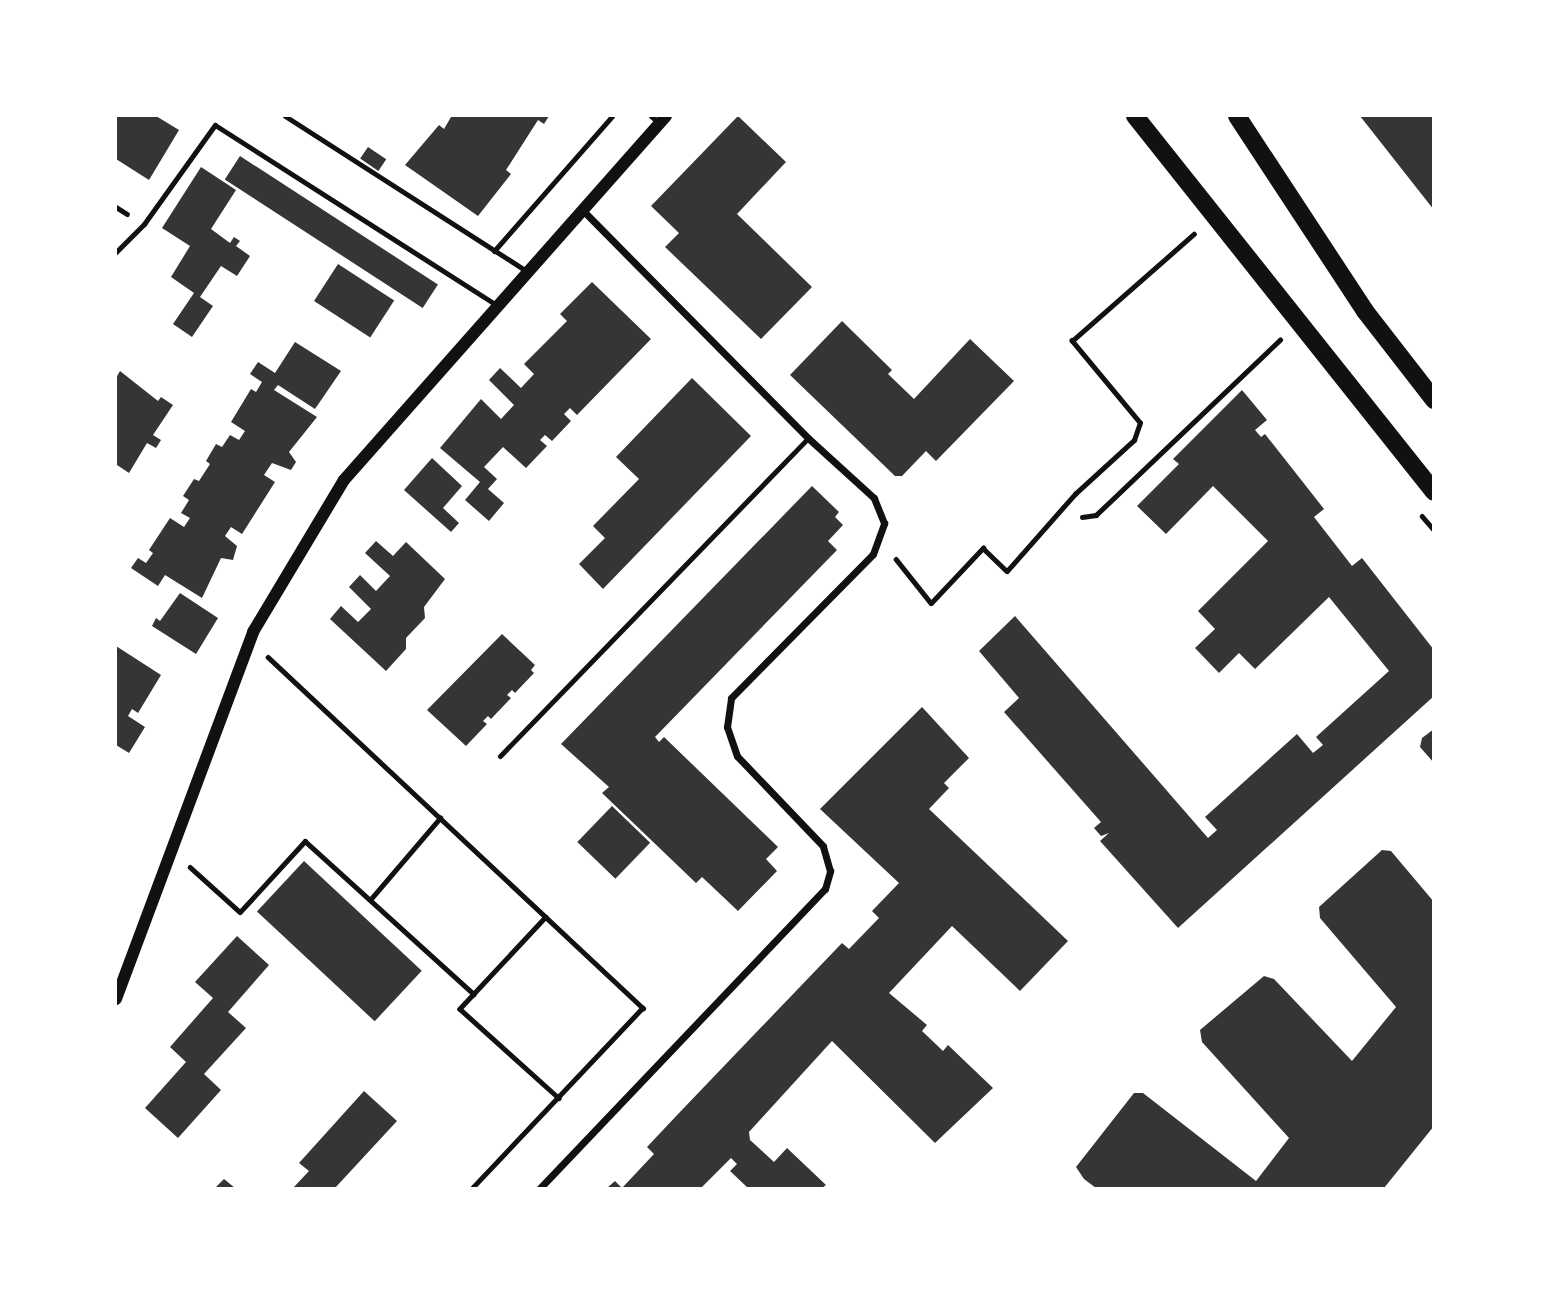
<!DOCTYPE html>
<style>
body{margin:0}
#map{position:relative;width:1549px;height:1304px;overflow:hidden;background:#fff;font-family:Ubuntu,sans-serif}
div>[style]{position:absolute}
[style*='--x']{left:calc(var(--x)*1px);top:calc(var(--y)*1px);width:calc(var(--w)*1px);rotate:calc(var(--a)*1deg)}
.building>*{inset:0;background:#353535;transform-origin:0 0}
.path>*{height:4.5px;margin:-2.25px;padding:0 2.25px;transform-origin:2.25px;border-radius:2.25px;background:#111}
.service>*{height:5px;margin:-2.5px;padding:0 2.5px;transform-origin:2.5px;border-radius:2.5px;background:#111}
.minor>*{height:7px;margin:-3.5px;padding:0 3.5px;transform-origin:3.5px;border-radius:3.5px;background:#111}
.tertiary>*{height:12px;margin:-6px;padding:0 6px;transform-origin:6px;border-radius:6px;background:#111}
.primary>*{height:18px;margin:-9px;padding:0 9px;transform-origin:9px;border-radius:9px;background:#111}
span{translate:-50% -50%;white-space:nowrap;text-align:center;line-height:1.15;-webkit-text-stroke:6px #fff;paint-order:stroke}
.frame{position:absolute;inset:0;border:117px solid #fff;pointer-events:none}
</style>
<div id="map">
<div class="building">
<div style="clip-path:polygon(116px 116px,156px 116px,179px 130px,149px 180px,116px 159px)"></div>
<div style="clip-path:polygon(448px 116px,549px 116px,544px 124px,538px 120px,506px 170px,511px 174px,478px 216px,405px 165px,439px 125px,444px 129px,451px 117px)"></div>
<div style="clip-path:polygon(738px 116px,786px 162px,737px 214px,812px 287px,761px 339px,665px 247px,679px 233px,651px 206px)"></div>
<div style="clip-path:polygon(1360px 116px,1434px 116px,1434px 210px)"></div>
<div style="left:368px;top:147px;width:22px;height:14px;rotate:34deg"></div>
<div style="left:240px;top:156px;width:236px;height:28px;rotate:33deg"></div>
<div style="clip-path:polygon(201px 167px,236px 190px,211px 229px,230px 243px,234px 237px,240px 241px,236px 246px,250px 256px,237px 276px,221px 266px,200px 297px,213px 306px,192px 337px,173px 324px,194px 293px,171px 277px,190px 246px,162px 228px)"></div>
<div style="left:338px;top:264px;width:67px;height:44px;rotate:33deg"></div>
<div style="clip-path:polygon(592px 282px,651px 339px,577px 415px,570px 408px,564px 414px,571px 421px,552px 441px,545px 435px,540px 440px,547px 446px,526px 468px,503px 447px,484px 467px,497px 479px,488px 489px,504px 503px,489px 521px,465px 500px,480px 482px,440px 448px,481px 399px,501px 419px,514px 405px,489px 380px,500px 368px,521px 388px,534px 374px,524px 364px,567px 321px,560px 314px)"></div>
<div style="clip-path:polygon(842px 321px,892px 370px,888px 374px,914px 399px,970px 339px,1014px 381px,936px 461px,926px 451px,902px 476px,895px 476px,790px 375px)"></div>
<div style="clip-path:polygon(295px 342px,341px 371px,315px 409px,278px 385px,274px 390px,317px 417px,289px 452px,296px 462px,291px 470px,272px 463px,264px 475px,275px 482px,242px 534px,231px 527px,225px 536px,237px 546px,233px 560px,221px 558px,202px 598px,165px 575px,158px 586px,131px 568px,138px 558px,146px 563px,153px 553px,149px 550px,170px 518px,184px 527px,190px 518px,181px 513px,189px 500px,183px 496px,194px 479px,199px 481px,210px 464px,206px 461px,216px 444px,222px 447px,230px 435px,239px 440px,245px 431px,231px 422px,251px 389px,256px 392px,262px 382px,250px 374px,258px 362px,275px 373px)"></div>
<div style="clip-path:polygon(120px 371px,158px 401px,161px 397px,173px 405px,153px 435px,161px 440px,156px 448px,147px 443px,129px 473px,117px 465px,116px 459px,116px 378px)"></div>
<div style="clip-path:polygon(692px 378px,751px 436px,603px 589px,579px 564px,605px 538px,593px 526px,639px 479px,616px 457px)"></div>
<div style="clip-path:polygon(1242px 390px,1267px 420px,1255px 430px,1261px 437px,1265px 434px,1324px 509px,1314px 517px,1352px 566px,1362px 558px,1434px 650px,1434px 696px,1178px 928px,1100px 841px,1109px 833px,1101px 836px,1094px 828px,1101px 822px,1004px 712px,1019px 698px,979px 651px,1015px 616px,1208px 838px,1217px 830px,1205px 817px,1297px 734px,1313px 753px,1323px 745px,1316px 737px,1389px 671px,1329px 597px,1255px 669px,1239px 653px,1219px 673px,1195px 648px,1215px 629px,1198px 611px,1268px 541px,1213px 486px,1166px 534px,1137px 506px,1179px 464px,1173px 459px)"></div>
<div style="clip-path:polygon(432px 458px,462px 486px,443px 508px,459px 523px,451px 532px,404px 490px)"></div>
<div style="clip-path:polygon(812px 486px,839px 512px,835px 517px,843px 525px,828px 541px,837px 550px,655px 737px,659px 742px,664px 737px,778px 847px,766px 859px,777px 871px,738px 911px,702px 877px,696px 883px,602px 793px,609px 787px,561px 744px)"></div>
<div style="clip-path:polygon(376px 541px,393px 556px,406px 542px,445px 579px,424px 607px,425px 618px,406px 638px,406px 649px,386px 671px,330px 619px,341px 606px,358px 622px,371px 609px,349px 587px,360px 575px,376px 591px,390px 576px,365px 553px)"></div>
<div style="clip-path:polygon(180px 593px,218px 618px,196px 654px,152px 626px,156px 618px,160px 621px)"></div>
<div style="clip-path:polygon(502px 634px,535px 665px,531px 670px,534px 673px,515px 693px,512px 690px,507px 695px,511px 698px,491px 719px,488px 716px,483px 721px,487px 724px,466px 746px,427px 710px)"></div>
<div style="clip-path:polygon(116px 646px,161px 675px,138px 713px,132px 709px,128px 716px,145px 727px,129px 753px,116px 745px)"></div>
<div style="clip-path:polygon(922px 707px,969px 758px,944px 783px,949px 788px,929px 809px,1068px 941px,1020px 991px,952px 926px,889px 993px,927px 1025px,922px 1031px,943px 1051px,948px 1045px,993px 1088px,935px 1143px,832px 1041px,749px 1132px,750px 1140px,774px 1162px,787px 1148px,826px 1185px,822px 1188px,748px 1188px,730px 1171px,737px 1164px,731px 1158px,701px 1188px,607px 1188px,615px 1181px,622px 1188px,654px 1154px,647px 1147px,680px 1112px,842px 943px,849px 949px,879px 918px,872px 911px,899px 883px,820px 809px)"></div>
<div style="clip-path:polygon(1434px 729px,1434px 763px,1420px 747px,1422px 738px)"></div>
<div style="left:612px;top:806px;width:53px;height:50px;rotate:44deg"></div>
<div style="clip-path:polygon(1382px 850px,1391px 851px,1434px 902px,1434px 1126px,1384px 1188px,1096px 1188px,1084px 1179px,1076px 1167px,1134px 1093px,1143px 1093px,1256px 1181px,1289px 1138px,1202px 1042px,1200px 1030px,1264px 976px,1274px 979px,1352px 1061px,1396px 1007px,1320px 918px,1319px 907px)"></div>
<div style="left:304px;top:861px;width:161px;height:69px;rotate:43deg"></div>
<div style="clip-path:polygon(237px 936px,269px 965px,228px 1012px,246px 1028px,204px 1074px,221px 1090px,178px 1138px,145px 1108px,186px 1062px,170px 1047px,213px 998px,195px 982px)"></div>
<div style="clip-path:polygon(364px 1091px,397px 1121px,335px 1188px,293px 1188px,309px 1171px,299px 1163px)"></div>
<div style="clip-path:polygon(224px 1179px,235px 1188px,215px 1188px)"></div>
</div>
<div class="path">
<div style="--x:116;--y:207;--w:13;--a:32"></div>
<div style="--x:1422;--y:516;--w:18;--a:49"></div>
<div style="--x:1082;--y:517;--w:14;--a:-8"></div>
<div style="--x:1096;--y:515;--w:254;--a:-43.6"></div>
<div style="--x:896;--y:559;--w:56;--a:51.5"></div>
<div style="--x:931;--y:603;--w:76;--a:-46.6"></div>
<div style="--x:983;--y:548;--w:33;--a:44"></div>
<div style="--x:1007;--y:571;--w:103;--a:-48.6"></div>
<div style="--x:1075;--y:494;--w:80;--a:-42.5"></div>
<div style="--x:1134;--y:440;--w:18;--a:-71"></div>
<div style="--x:1140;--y:423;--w:107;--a:-129.7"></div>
<div style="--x:1072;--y:341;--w:162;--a:-41.3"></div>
<div style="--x:268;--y:657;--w:514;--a:43.11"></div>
<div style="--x:643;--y:1008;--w:248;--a:133.4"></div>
<div style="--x:190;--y:867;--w:67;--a:42"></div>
<div style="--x:240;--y:912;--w:96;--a:-47.5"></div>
<div style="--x:305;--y:841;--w:228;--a:42.2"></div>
<div style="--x:370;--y:900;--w:108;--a:-49.5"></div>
<div style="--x:546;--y:917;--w:126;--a:133.1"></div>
<div style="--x:460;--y:1009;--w:133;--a:42"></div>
</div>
<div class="service">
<div style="--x:285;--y:116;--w:287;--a:32.7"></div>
<div style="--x:651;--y:116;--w:11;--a:41"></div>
<div style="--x:494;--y:251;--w:179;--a:-48.8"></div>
<div style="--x:116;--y:252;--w:40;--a:-45"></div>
<div style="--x:144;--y:224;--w:122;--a:-54.4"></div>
<div style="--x:215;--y:125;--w:335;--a:32.6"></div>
<div style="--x:500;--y:756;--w:443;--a:-45.9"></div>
</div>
<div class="minor">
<div style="--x:540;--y:1188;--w:413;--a:-46.4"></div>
<div style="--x:825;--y:889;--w:19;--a:-74"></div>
<div style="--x:830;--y:871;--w:26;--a:-106"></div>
<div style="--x:823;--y:846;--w:124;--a:-133.7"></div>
<div style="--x:737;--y:756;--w:31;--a:-109"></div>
<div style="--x:727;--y:727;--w:29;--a:-82"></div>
<div style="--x:731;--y:698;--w:202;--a:-45.4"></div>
<div style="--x:873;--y:554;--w:33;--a:-70"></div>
<div style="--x:884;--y:523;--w:27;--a:-112"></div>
<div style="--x:874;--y:498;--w:89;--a:-137.7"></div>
<div style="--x:808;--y:438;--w:321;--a:-134.7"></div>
</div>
<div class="tertiary">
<div style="--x:116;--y:999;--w:392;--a:-69.5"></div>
<div style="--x:253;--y:632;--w:177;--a:-59.1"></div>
<div style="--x:344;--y:480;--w:486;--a:-48.5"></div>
</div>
<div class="primary">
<div style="--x:1135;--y:116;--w:480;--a:51.5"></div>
<div style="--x:1237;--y:116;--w:233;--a:56.7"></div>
<div style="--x:1365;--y:311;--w:113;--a:52.2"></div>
</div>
<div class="frame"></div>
</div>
